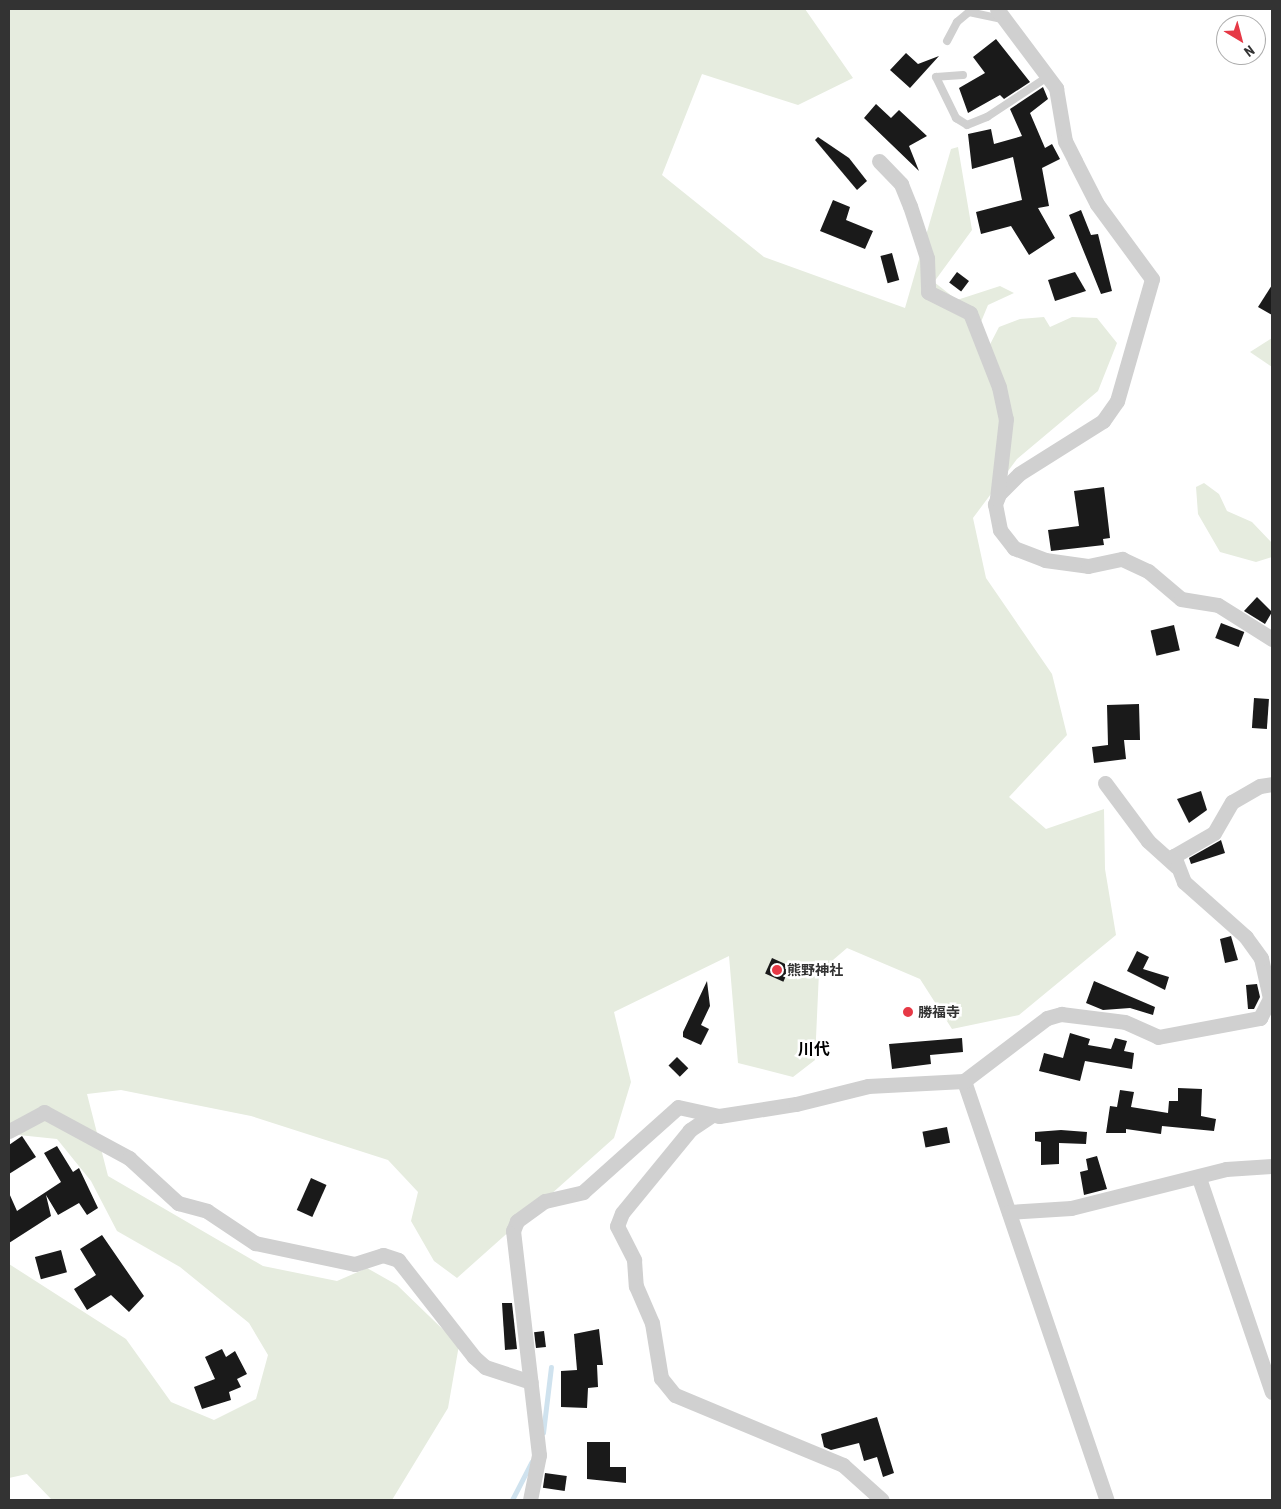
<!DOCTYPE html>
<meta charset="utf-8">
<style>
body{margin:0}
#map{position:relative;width:1281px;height:1509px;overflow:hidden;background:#fff;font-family:"Roboto Condensed","Noto Sans JP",sans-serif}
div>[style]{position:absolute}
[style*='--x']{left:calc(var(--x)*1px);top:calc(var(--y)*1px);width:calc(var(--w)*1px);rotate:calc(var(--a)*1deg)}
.green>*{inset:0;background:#e6ecdf}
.stream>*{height:4.5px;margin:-2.25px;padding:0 2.25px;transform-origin:2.25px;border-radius:2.25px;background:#cfe2ee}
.building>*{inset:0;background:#1a1a1a;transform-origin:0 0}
.service>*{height:8px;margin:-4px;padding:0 4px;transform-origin:4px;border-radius:4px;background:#d0d0d0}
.minor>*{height:15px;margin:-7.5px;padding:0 7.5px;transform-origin:7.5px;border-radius:7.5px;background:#d0d0d0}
.dots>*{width:14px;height:14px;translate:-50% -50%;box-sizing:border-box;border:2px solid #fff;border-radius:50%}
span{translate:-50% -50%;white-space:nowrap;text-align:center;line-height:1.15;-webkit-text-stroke:5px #fff;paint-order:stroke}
.poi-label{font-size:14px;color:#333;font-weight:700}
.left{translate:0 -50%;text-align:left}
.quarter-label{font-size:16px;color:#000;font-weight:700}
.frame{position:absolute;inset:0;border:10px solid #333;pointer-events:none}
.north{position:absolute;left:1216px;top:15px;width:50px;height:50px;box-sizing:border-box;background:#fff;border:1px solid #adadad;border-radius:50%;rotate:143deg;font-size:14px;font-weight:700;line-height:20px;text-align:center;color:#333}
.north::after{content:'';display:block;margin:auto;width:18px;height:22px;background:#e63946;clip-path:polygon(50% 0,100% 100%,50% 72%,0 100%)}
</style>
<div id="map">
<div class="green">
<div style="clip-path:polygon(9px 9px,805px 9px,853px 78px,798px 105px,702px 74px,662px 175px,764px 257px,905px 308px,951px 149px,958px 147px,972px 230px,934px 282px,957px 300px,1000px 286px,1014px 293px,988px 305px,976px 334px,984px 356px,999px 327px,1020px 319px,1044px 317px,1050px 327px,1072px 317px,1097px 318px,1117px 343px,1098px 391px,1017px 459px,973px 518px,986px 578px,1052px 674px,1067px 735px,1009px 797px,1046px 829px,1104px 809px,1105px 869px,1116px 935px,1019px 1015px,952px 1029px,920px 979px,847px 948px,819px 972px,815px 1060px,793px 1077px,738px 1063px,729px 956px,614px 1012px,631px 1082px,614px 1138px,457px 1278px,434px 1261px,411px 1221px,418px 1192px,388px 1160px,251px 1116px,121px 1090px,87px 1094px,108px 1176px,263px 1266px,337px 1281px,367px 1268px,397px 1285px,459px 1345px,448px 1408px,392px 1500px,52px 1500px,27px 1474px,9px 1478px,9px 1264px,126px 1339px,171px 1402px,214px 1420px,256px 1399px,268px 1355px,249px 1323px,180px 1267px,117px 1231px,91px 1181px,57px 1139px,9px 1134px)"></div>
<div style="clip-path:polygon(1272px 338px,1272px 367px,1250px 352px)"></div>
<div style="clip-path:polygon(1204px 483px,1219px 494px,1227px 511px,1252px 522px,1272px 543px,1272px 557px,1256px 562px,1220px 552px,1198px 514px,1196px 487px)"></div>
</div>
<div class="stream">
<div style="--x:543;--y:1433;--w:66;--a:-83.1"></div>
<div style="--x:512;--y:1500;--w:42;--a:-62.8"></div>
</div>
<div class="building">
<div style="clip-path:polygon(996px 39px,1030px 82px,1004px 99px,1000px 95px,968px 113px,959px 88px,985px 73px,973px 57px)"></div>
<div style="clip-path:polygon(906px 53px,918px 64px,939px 56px,910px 88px,890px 70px)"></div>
<div style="clip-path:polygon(1043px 87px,1048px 99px,1030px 113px,1045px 148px,1052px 144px,1060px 159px,1042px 168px,1049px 206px,1038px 208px,1055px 238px,1029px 255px,1011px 226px,981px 234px,976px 212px,1022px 200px,1013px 157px,972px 169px,968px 134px,991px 129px,994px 144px,1022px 136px,1010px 109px)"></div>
<div style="clip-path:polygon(876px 104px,891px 118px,899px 110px,927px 136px,909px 146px,919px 171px,864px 118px)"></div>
<div style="clip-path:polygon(818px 137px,849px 158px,867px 181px,857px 190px,815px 140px)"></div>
<div style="clip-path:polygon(833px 200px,850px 207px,846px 220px,873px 231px,865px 249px,820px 231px)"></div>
<div style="clip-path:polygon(1081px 210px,1091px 235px,1098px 234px,1112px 291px,1101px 294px,1069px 215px)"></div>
<div style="left:892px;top:253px;width:28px;height:12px;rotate:75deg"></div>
<div style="left:957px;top:272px;width:15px;height:13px;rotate:37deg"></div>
<div style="clip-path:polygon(1075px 272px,1086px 291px,1055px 301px,1048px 280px)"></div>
<div style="clip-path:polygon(1272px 285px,1272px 315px,1258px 307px)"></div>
<div style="clip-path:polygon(1104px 487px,1110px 538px,1103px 539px,1104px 545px,1051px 551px,1048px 530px,1079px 526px,1074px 491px)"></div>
<div style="clip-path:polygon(1257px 597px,1272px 612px,1265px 624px,1244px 611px)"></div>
<div style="left:1221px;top:623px;width:25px;height:16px;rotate:21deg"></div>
<div style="left:1174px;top:625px;width:26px;height:24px;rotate:77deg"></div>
<div style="left:1254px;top:698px;width:15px;height:30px;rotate:4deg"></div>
<div style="clip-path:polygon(1139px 704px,1140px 740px,1124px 740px,1126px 759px,1094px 763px,1092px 747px,1108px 745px,1107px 705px)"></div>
<div style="clip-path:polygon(1201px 791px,1207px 810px,1189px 823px,1177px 799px)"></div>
<div style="clip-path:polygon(1221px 840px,1225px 853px,1191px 864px,1189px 858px)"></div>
<div style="clip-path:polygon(1231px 936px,1238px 960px,1225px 963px,1220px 939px)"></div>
<div style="clip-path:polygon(1137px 951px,1149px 957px,1143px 969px,1169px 977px,1165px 990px,1127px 971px)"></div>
<div style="left:772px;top:958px;width:20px;height:17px;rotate:24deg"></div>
<div style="clip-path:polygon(707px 981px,710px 1006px,701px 1025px,709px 1029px,701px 1045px,683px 1037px,683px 1032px)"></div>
<div style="clip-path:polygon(1094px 981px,1155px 1007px,1153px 1015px,1130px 1008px,1103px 1010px,1086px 1003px)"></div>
<div style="clip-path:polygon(1257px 984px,1260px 997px,1254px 1009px,1248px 1009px,1246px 985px)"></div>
<div style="clip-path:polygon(1070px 1033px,1090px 1039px,1088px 1045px,1111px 1049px,1115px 1038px,1127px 1041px,1124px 1051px,1134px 1053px,1132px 1069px,1085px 1061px,1080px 1081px,1039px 1071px,1044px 1053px,1063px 1058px)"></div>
<div style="clip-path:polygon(962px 1038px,963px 1052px,930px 1055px,931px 1064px,892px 1069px,889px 1044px)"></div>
<div style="left:677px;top:1057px;width:16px;height:12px;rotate:45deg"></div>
<div style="clip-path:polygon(1178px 1088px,1202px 1089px,1201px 1116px,1216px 1119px,1214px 1131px,1162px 1126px,1161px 1134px,1126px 1129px,1126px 1133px,1106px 1133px,1110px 1106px,1117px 1107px,1120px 1090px,1134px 1092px,1131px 1107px,1168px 1113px,1169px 1101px,1178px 1101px)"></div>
<div style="left:947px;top:1127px;width:16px;height:25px;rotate:79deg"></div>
<div style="clip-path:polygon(1061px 1130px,1087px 1132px,1086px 1144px,1059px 1143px,1059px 1164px,1041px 1165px,1041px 1142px,1035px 1141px,1035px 1132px)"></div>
<div style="clip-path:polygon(22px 1136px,36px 1157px,9px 1174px,9px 1145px)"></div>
<div style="clip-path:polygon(57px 1146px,73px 1172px,79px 1168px,98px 1208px,87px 1215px,79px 1203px,58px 1215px,46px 1195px,51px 1216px,9px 1243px,9px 1193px,17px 1211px,61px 1182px,44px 1153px)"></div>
<div style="clip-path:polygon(1097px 1156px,1107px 1189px,1084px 1195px,1080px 1172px,1088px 1170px,1086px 1159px)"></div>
<div style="left:311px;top:1178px;width:17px;height:35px;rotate:24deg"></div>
<div style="clip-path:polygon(102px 1235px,144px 1296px,129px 1312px,111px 1295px,87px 1310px,74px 1289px,96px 1275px,80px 1249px)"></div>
<div style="left:61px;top:1250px;width:23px;height:27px;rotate:75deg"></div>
<div style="clip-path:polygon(502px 1303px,512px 1303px,517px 1349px,505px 1350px)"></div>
<div style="clip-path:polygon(599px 1329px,603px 1365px,597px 1365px,598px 1387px,588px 1388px,587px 1408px,561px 1407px,561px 1371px,577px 1370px,574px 1334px)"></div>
<div style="left:544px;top:1331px;width:16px;height:10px;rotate:83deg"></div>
<div style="clip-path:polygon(222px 1349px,226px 1357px,235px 1351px,247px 1374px,237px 1379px,241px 1387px,229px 1392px,231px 1400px,202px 1409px,194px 1387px,215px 1379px,205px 1357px)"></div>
<div style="clip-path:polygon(877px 1417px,894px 1473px,883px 1477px,877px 1457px,864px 1461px,859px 1443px,831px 1450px,824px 1447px,821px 1434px)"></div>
<div style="clip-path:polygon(587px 1442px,610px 1442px,610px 1467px,626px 1467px,626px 1483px,587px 1479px)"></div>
<div style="left:545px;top:1473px;width:22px;height:15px;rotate:8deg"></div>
</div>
<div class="service">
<div style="--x:947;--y:41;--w:21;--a:-62"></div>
<div style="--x:957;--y:22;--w:16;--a:-40"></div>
<div style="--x:969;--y:12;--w:34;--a:12"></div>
<div style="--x:963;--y:75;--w:27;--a:176"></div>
<div style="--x:936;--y:77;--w:46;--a:64"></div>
<div style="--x:956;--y:118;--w:13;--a:32"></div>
<div style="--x:967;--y:125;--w:22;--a:-22"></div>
<div style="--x:987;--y:117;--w:74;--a:-33.5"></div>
</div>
<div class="minor">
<div style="--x:997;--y:9;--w:99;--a:53.2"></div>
<div style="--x:1056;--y:88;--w:54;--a:80.4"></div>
<div style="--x:1065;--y:141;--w:22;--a:63"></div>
<div style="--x:1075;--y:161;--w:48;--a:62.9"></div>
<div style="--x:1097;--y:204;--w:93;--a:53.7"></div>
<div style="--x:1152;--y:279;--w:127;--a:106"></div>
<div style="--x:1117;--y:401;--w:24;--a:125"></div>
<div style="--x:1103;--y:421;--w:99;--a:147.8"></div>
<div style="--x:1019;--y:474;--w:28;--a:135"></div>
<div style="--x:999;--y:494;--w:11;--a:112"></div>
<div style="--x:995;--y:504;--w:26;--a:79"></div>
<div style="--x:1000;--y:530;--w:23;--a:52"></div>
<div style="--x:1014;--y:548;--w:33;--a:21"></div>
<div style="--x:1045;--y:560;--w:43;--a:7.9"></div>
<div style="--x:1088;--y:566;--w:35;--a:-12"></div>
<div style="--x:1122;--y:559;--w:29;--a:25"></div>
<div style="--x:1148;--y:571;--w:43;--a:40.3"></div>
<div style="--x:1181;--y:599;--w:37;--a:9"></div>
<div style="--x:1218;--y:605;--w:64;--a:32.2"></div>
<div style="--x:879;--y:161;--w:32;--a:46"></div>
<div style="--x:901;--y:184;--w:24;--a:68"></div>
<div style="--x:910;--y:206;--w:55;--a:71.9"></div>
<div style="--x:927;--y:258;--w:34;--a:88"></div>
<div style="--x:928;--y:292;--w:47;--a:26.6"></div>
<div style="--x:970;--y:313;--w:79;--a:68.6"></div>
<div style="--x:999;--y:387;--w:33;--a:78"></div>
<div style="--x:1006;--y:419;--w:80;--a:96.5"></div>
<div style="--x:1105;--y:783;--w:72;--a:53.4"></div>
<div style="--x:1148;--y:841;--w:38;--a:42"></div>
<div style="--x:964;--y:1081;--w:443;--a:71.2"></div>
<div style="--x:712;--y:1115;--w:27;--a:146"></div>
<div style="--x:690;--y:1130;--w:107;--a:129.3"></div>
<div style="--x:622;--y:1213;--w:14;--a:111"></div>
<div style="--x:617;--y:1226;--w:38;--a:63"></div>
<div style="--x:634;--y:1260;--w:26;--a:86"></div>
<div style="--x:636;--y:1286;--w:40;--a:66.6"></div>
<div style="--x:652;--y:1323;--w:56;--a:80.7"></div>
<div style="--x:661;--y:1378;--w:22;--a:51"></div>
<div style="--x:675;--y:1395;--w:182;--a:22.6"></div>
<div style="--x:843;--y:1465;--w:52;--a:41.9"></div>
<div style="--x:9;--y:1131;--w:40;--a:-28"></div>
<div style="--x:44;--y:1112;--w:97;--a:28.4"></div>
<div style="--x:129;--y:1158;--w:67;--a:42.6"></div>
<div style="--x:178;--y:1203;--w:30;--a:15"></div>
<div style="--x:207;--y:1211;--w:58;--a:33.7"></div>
<div style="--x:255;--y:1243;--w:102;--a:11.9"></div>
<div style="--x:355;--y:1264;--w:29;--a:-18"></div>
<div style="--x:383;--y:1255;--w:16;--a:18"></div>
<div style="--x:398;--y:1260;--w:123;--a:51.9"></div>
<div style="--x:474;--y:1357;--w:15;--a:42"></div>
<div style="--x:485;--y:1367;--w:48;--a:18.1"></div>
<div style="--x:1199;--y:1178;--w:226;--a:71.2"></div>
<div style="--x:1009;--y:1212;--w:62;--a:-3.7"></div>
<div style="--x:1071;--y:1208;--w:160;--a:-14.1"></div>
<div style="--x:1226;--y:1169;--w:46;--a:-3.7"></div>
<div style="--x:530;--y:1500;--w:46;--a:-78.7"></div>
<div style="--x:539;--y:1455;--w:226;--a:-96.6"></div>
<div style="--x:513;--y:1231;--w:11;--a:-68"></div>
<div style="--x:517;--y:1221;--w:34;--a:-36"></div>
<div style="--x:545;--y:1201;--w:39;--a:-13"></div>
<div style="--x:583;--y:1192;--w:127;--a:-41.8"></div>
<div style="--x:678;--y:1107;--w:42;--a:12.4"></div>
<div style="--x:719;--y:1116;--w:78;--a:-8.9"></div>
<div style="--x:796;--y:1104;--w:74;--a:-14"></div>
<div style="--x:868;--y:1086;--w:96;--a:-3"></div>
<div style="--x:964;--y:1081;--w:104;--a:-37.2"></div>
<div style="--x:1047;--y:1018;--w:15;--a:-16"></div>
<div style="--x:1061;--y:1014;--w:64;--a:7.1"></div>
<div style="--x:1125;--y:1022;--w:36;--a:24"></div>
<div style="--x:1158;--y:1037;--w:104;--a:-10.6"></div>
<div style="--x:1260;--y:1018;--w:22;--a:-63"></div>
<div style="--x:1270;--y:998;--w:41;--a:-102.7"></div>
<div style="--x:1261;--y:958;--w:26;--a:-126"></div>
<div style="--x:1246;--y:937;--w:83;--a:-138.4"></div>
<div style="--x:1184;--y:882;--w:28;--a:-111"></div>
<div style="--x:1174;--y:856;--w:46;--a:-29.9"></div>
<div style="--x:1214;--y:833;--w:36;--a:-60"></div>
<div style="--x:1232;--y:802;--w:32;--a:-30"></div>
<div style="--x:1260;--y:786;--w:12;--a:-9"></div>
</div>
<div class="dots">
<div style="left:777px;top:970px;background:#e63946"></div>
<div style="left:908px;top:1012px;background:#e63946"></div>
</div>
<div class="poi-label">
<span class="left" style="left:787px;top:970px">熊野神社</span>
<span class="left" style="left:918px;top:1012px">勝福寺</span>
</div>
<div class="quarter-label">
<span style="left:814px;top:1050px">川代</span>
</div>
<div class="frame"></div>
<div class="north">N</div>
</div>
